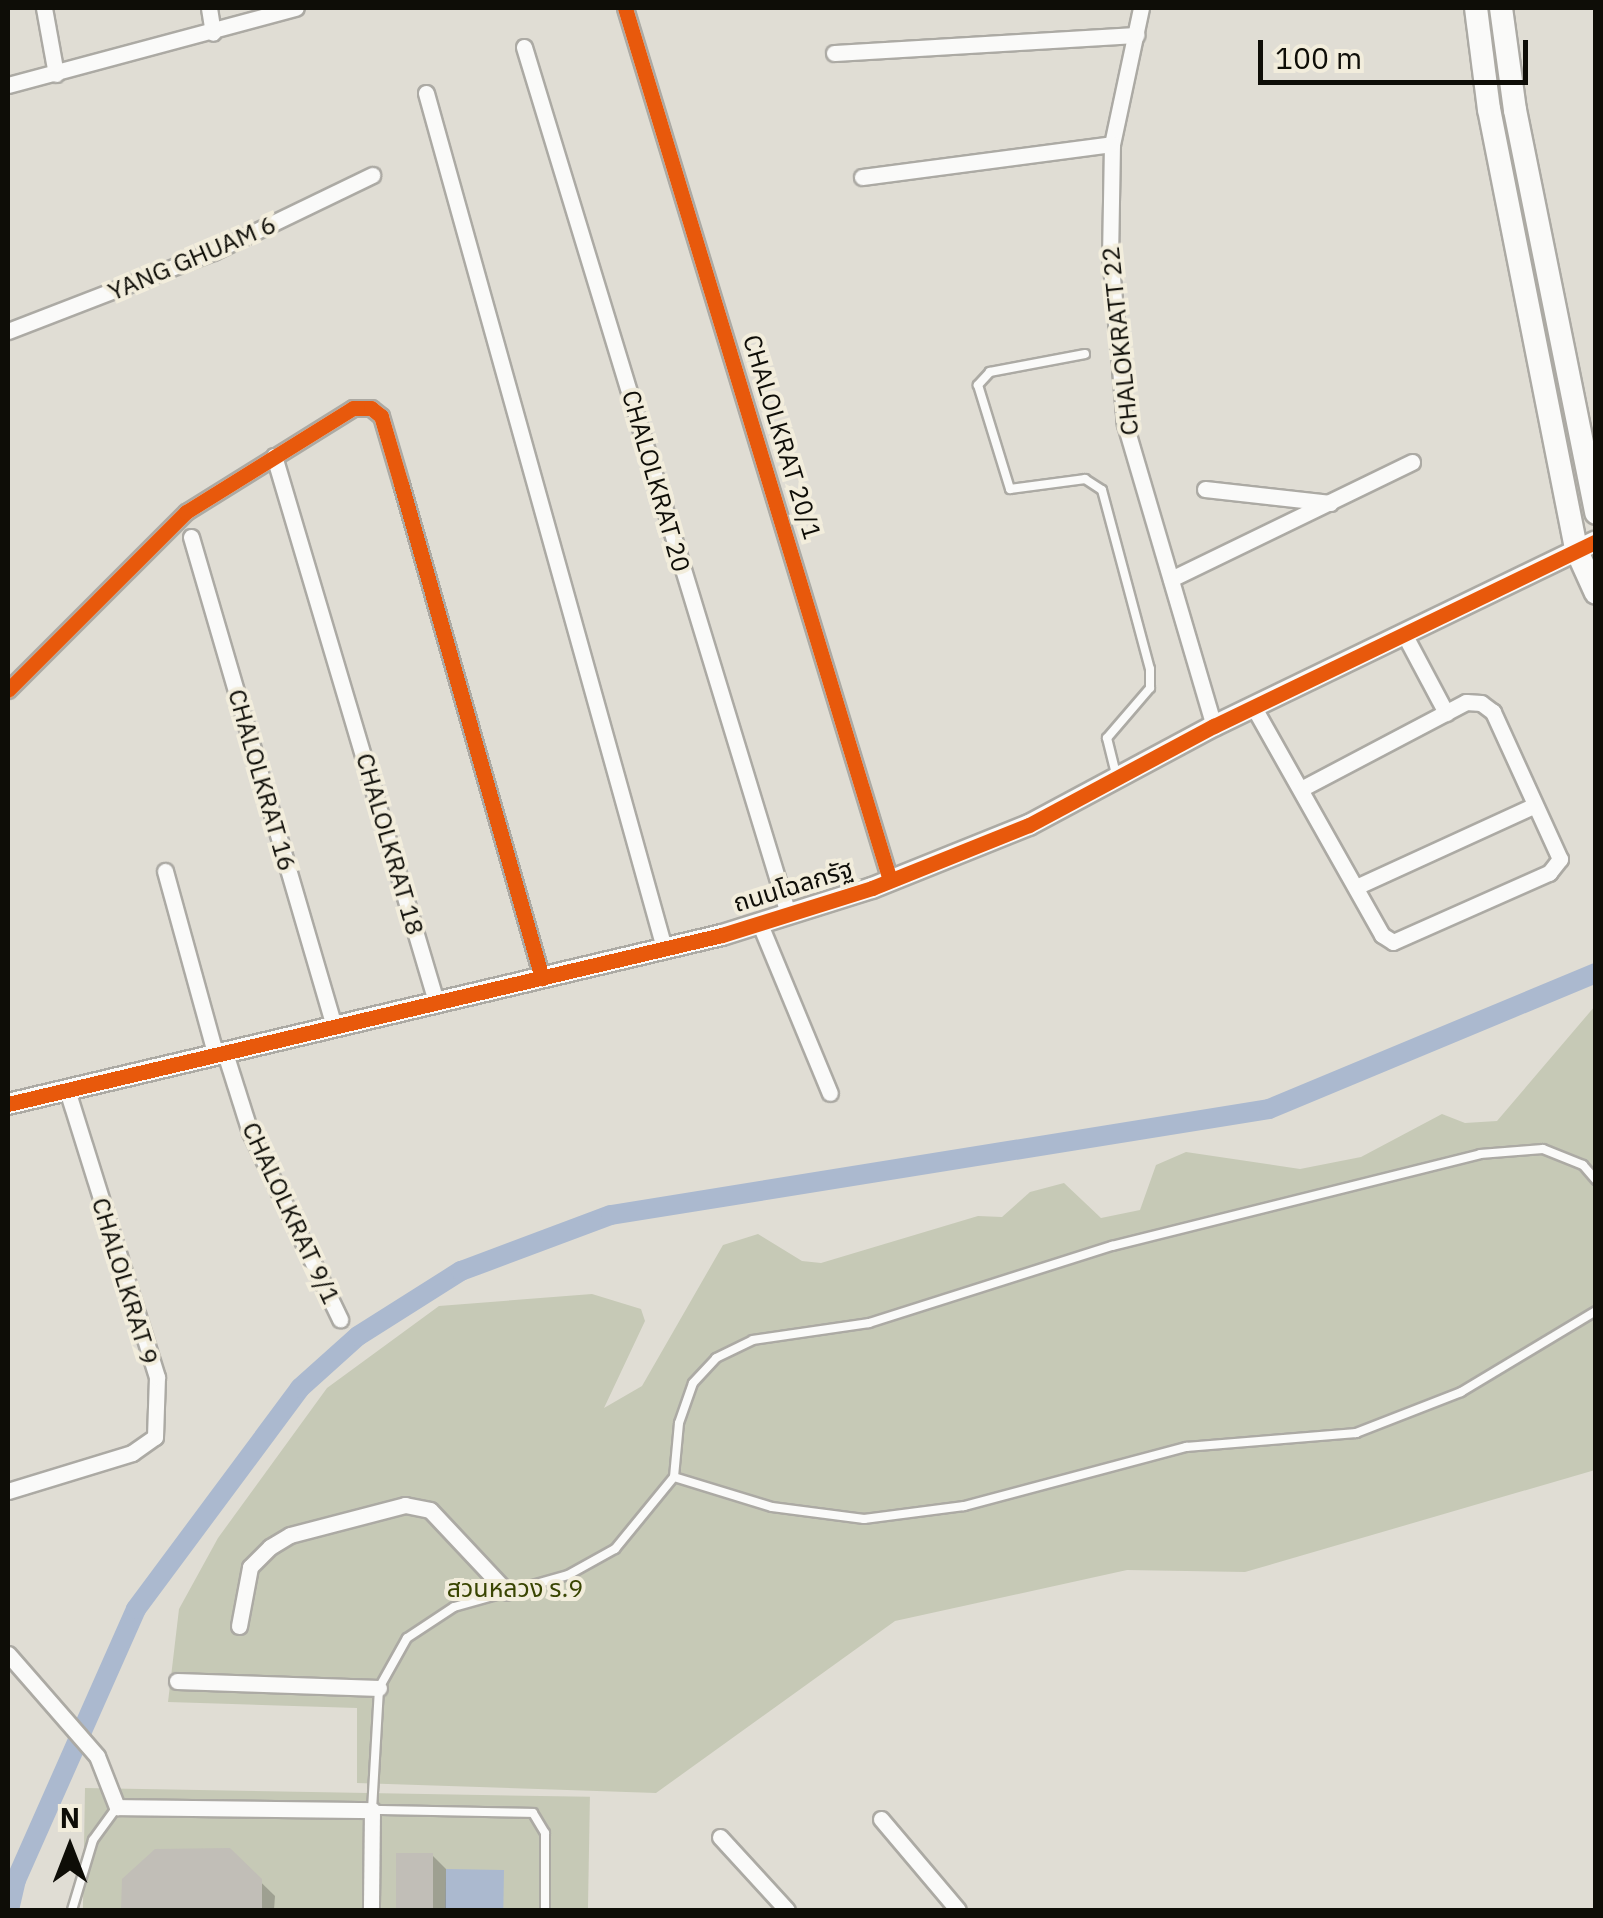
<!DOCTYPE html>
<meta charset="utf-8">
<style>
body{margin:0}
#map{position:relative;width:1603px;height:1918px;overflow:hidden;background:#e0ddd4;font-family:"IBM Plex Sans","Noto Sans Thai",sans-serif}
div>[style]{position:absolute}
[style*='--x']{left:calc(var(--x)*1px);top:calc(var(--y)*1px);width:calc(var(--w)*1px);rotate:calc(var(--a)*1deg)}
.green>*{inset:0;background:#c6c9b6;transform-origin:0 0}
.water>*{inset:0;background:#abb9cf;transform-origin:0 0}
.shadow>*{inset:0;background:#0003}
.canal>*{height:20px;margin:-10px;padding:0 10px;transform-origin:10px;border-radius:10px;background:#abb9cf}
.building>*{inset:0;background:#c1beb7;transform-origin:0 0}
.roads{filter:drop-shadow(2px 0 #acaaa4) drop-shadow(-2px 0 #acaaa4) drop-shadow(0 2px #acaaa4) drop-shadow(0 -2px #acaaa4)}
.service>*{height:8px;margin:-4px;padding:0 4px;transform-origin:4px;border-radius:4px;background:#fafaf9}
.minor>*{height:15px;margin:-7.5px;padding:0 7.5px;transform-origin:7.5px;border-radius:7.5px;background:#fafaf9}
.tertiary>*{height:20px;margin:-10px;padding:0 10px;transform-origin:10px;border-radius:10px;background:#fafaf9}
.secondary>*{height:22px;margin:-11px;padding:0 11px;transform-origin:11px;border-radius:11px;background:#fafaf9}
.cycleway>*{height:15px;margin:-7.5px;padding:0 7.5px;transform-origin:7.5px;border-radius:7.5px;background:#e8590c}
span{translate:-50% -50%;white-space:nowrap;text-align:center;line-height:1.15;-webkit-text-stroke:8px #f2eddc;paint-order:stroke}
.street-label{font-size:25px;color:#0e0d07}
.park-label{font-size:25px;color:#394501}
.frame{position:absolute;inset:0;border:10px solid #0e0d07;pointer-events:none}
.north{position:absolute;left:20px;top:1798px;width:100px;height:100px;-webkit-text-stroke:8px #f2eddc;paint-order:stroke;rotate:0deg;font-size:28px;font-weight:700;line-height:40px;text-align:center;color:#0e0d07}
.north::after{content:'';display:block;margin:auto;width:35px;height:45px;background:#0e0d07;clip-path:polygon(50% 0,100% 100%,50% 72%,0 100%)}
.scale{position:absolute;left:1258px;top:40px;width:270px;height:45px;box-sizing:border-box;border:5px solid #0e0d07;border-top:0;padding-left:12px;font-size:30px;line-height:35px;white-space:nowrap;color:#0e0d07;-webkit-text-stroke:8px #f2eddc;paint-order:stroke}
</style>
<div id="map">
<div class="green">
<div style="clip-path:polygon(1595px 1006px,1595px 1470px,1245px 1572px,1127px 1570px,895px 1621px,656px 1793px,357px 1783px,357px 1708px,168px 1702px,179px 1609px,218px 1538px,327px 1388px,439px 1306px,592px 1294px,641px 1309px,645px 1321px,604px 1408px,642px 1386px,723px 1245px,758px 1234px,802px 1261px,821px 1263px,978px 1216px,1002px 1217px,1030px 1192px,1064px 1183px,1101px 1218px,1140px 1210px,1156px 1165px,1186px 1152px,1300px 1169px,1361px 1157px,1442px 1114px,1465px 1123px,1497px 1121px)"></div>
<div style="left:85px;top:1788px;width:505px;height:127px;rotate:1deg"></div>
</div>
<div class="water">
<div style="left:446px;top:1869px;width:58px;height:41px;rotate:1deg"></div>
</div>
<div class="shadow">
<div style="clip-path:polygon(229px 1851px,275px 1896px,274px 1910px,124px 1910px,124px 1880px)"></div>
<div style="clip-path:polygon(398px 1855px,432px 1855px,446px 1869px,446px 1910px,398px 1910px)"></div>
</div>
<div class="canal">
<div style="--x:9;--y:1910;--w:31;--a:-77"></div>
<div style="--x:16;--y:1880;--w:296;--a:-66.1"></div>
<div style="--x:136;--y:1609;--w:275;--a:-53.4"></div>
<div style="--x:300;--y:1388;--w:78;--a:-41.9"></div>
<div style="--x:358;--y:1336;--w:122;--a:-32.3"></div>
<div style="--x:461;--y:1271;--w:160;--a:-20.5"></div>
<div style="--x:611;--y:1215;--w:666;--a:-9.15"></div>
<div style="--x:1269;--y:1109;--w:354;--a:-22.6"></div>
</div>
<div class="building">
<div style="clip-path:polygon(230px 1848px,262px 1879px,262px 1910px,121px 1910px,122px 1879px,155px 1849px)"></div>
<div style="left:396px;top:1853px;width:37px;height:57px"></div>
</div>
<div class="roads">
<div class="service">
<div style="--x:1085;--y:354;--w:97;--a:169.3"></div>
<div style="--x:990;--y:372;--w:18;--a:133"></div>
<div style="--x:978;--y:385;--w:109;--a:72.9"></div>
<div style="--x:1010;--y:489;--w:76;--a:-7.6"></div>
<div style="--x:1085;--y:479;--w:20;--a:33"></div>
<div style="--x:1102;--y:490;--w:185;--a:75"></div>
<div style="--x:1150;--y:669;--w:19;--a:90"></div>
<div style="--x:1150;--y:688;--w:66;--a:130.7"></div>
<div style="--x:1107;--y:738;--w:41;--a:76"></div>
<div style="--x:674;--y:1477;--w:102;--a:17"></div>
<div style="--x:772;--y:1507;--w:93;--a:7.4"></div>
<div style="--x:864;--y:1519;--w:101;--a:-7.4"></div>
<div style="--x:964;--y:1506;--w:230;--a:-14.9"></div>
<div style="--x:1186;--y:1447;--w:171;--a:-4.7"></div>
<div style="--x:1356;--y:1433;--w:113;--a:-21.3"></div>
<div style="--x:1461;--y:1392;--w:157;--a:-31"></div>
<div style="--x:72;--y:1910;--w:73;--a:-73.3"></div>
<div style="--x:93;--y:1840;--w:41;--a:-54"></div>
<div style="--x:545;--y:1910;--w:77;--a:-90"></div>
<div style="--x:545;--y:1833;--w:23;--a:-121"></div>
<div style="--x:533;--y:1813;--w:161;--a:-178.9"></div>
<div style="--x:372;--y:1810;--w:122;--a:-86.7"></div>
<div style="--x:379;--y:1688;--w:57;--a:-60.8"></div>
<div style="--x:407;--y:1638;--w:56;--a:-33.4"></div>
<div style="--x:454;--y:1607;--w:118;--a:-15.7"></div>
<div style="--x:568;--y:1575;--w:54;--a:-29"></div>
<div style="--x:615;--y:1549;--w:93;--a:-50.7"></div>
<div style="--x:674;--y:1477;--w:54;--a:-84.7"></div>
<div style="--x:679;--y:1423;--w:42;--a:-70.7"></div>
<div style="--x:693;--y:1383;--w:34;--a:-47"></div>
<div style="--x:716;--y:1358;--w:41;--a:-25.9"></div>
<div style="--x:753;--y:1340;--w:117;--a:-8.3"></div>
<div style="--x:869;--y:1323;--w:255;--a:-17.6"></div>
<div style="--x:1112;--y:1246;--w:379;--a:-14"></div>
<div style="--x:1480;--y:1154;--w:63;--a:-4.5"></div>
<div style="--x:1543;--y:1149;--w:43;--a:21.8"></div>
<div style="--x:1583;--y:1165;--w:20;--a:49"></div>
</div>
<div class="minor">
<div style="--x:44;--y:8;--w:67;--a:79.7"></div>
<div style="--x:209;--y:8;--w:25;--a:81"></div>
<div style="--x:625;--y:8;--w:911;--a:73.1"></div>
<div style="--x:1141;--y:8;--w:139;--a:102"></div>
<div style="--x:1112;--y:144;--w:110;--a:91"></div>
<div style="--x:1110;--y:254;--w:171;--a:85"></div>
<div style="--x:1125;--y:424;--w:315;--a:73.6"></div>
<div style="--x:524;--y:47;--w:906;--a:73.06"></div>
<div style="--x:834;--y:53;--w:303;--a:-3.4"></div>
<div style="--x:8;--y:85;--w:298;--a:-15"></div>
<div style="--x:426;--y:93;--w:888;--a:74.44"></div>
<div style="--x:862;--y:177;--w:252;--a:-7.5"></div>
<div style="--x:8;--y:331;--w:220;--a:-21.1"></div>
<div style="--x:213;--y:252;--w:177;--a:-25.8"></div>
<div style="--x:274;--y:456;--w:565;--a:73.46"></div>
<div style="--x:1205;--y:489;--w:126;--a:6.4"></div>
<div style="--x:191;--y:537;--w:506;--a:73.71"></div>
<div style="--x:1171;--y:579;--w:268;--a:-25.9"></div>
<div style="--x:1403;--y:632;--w:92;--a:62"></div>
<div style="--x:8;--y:690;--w:252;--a:-45"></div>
<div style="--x:186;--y:512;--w:197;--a:-31.9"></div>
<div style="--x:353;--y:408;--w:18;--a:0"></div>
<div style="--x:371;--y:408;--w:13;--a:39"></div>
<div style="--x:381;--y:416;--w:71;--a:73.6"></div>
<div style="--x:401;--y:484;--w:514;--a:74.07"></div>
<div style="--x:1253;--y:706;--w:263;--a:60.6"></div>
<div style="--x:1382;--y:935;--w:13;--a:32"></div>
<div style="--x:1393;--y:942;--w:171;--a:-23.9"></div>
<div style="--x:1549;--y:873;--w:18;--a:-52"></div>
<div style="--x:1560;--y:859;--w:162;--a:-114.5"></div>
<div style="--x:1493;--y:712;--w:15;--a:-143"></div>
<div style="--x:1481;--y:703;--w:15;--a:-176"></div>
<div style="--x:1466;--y:702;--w:187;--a:152.2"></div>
<div style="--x:165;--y:871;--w:189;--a:74.6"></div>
<div style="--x:1356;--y:887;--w:195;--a:-24.6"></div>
<div style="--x:759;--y:922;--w:185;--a:67.5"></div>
<div style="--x:224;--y:1050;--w:86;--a:72.4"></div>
<div style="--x:250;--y:1132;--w:208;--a:64.3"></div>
<div style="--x:8;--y:1491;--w:130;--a:-17"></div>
<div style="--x:132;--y:1453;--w:28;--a:-35"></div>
<div style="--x:155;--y:1437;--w:60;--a:-88.1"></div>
<div style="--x:157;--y:1377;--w:302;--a:-107.4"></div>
<div style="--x:239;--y:1626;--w:60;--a:-79.4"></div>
<div style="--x:250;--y:1567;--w:28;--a:-45"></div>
<div style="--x:270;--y:1547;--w:23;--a:-31"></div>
<div style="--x:290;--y:1535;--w:119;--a:-14.6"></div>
<div style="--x:405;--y:1505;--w:25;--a:11"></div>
<div style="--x:430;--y:1510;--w:112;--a:46.8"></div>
<div style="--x:8;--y:1654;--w:135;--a:48.9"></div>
<div style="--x:97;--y:1756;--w:55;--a:68.6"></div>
<div style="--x:117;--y:1807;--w:255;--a:0.7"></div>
<div style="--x:372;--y:1810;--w:100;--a:90.6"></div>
<div style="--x:177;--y:1681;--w:202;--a:2"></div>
<div style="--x:881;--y:1819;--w:119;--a:49.8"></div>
<div style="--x:720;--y:1837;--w:99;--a:47.5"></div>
</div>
<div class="tertiary">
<div style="--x:8;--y:1104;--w:734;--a:-13.32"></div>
<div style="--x:722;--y:935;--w:157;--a:-17.4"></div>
<div style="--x:872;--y:888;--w:169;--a:-21.9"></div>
<div style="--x:1029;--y:825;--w:210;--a:-28.2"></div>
<div style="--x:1214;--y:726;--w:424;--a:-25.8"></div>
</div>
<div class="secondary">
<div style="--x:1476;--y:8;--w:102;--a:82.7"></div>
<div style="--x:1489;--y:109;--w:449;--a:78.8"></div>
<div style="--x:1576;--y:549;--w:48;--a:65.6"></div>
<div style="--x:1501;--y:8;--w:103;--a:82.2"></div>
<div style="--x:1515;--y:110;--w:411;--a:78.6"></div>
</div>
</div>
<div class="cycleway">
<div style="--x:625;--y:8;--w:911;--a:73.1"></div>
<div style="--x:8;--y:690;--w:252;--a:-45"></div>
<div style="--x:186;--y:512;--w:197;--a:-31.9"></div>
<div style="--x:353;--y:408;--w:18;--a:0"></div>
<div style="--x:371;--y:408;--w:13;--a:39"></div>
<div style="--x:381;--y:416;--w:71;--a:73.6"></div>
<div style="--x:401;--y:484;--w:514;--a:74.07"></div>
<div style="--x:8;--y:1104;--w:734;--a:-13.32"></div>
<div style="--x:722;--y:935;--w:157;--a:-17.4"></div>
<div style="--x:872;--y:888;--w:169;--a:-21.9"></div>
<div style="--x:1029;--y:825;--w:210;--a:-28.2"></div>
<div style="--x:1214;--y:726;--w:424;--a:-25.8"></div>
</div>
<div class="street-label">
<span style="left:192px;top:258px;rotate:-23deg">YANG GHUAM 6</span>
<span style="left:1120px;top:341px;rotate:-96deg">CHALOKRATT 22</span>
<span style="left:782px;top:437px;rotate:73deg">CHALOLKRAT 20/1</span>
<span style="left:656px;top:481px;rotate:74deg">CHALOLKRAT 20</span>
<span style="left:262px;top:780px;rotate:74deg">CHALOLKRAT 16</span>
<span style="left:390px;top:844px;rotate:74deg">CHALOLKRAT 18</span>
<span style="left:793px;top:886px;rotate:-17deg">ถนนโฉลกรัฐ</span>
<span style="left:291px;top:1213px;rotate:65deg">CHALOLKRAT 9/1</span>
<span style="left:125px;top:1281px;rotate:73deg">CHALOLKRAT 9</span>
</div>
<div class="park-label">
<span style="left:515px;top:1588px">สวนหลวง ร.9</span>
</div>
<div class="frame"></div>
<div class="north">N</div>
<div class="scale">100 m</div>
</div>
